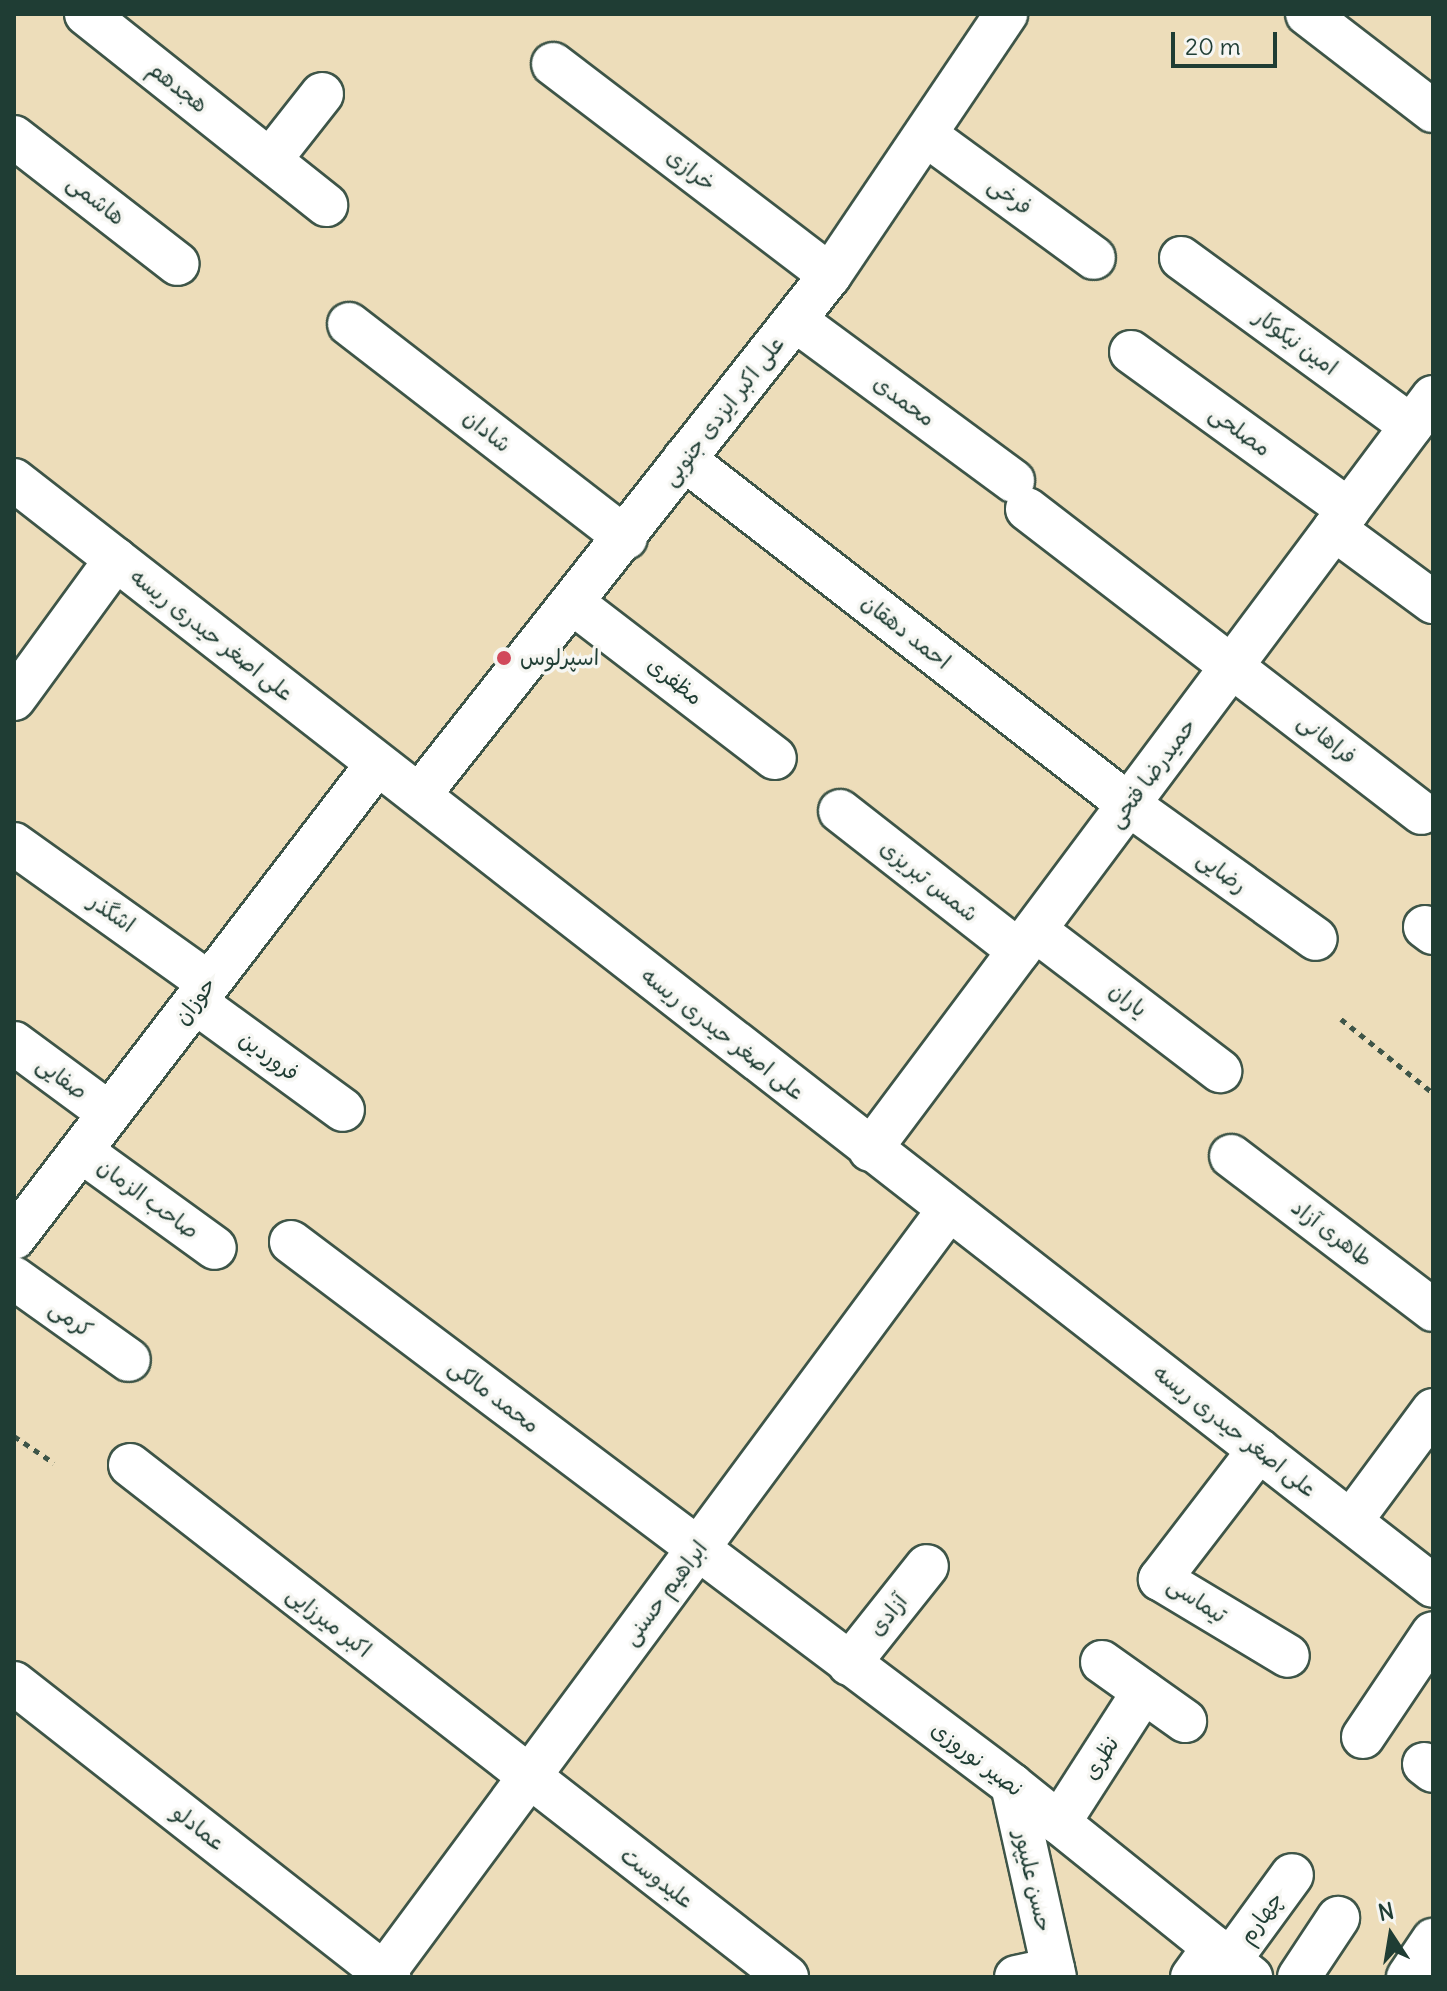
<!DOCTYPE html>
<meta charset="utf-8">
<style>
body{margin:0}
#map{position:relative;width:1447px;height:1991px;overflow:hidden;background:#edddba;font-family:Delius,"Playpen Sans Arabic",sans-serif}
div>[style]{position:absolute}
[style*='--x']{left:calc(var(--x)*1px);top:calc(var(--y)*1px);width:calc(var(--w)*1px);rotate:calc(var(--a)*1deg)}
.path>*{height:5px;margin-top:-2.5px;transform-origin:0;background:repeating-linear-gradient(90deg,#3e5548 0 6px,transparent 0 12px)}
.roads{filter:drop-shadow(2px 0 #3e5548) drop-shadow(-2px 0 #3e5548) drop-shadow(0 2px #3e5548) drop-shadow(0 -2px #3e5548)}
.minor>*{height:42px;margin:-21px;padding:0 21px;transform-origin:21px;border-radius:21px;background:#fff}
.dots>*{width:22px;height:22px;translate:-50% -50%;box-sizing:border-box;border:4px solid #f6f6f2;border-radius:50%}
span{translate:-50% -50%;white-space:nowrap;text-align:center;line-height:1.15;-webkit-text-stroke:7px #f6f6f2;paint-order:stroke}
.street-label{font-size:22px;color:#1f3d34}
.poi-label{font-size:22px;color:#1f3d34}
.left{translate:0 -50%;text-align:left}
.frame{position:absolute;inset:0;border:16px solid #1f3d34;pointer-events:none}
.north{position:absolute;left:1351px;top:1895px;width:80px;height:80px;-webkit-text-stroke:6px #f6f6f2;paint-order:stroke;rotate:348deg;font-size:22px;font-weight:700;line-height:32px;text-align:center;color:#1f3d34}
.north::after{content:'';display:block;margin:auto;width:28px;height:36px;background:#1f3d34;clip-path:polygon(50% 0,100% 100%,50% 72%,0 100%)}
.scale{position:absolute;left:1171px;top:32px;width:106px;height:36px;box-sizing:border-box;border:4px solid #1f3d34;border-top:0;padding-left:10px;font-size:24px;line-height:28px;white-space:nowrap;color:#1f3d34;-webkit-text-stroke:6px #f6f6f2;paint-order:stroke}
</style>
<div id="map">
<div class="path">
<div style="--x:1341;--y:1019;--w:118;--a:38.8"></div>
<div style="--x:14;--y:1436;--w:48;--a:34"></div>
</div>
<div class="roads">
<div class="minor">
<div style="--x:86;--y:14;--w:307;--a:38.5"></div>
<div style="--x:1307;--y:14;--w:159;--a:37.6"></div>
<div style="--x:553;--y:64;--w:348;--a:37.3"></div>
<div style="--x:926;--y:135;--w:208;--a:36.2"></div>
<div style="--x:14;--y:137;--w:207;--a:37.8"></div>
<div style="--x:270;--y:160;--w:84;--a:-51.8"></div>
<div style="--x:1181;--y:258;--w:285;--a:36.1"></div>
<div style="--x:795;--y:320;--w:271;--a:36.4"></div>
<div style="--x:349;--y:324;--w:350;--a:37.7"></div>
<div style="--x:1131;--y:352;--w:269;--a:35.9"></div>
<div style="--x:684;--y:459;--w:562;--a:37.85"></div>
<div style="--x:1128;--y:804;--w:231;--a:35.7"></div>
<div style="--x:14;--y:480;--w:1799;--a:37.93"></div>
<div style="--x:1027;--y:509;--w:498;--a:37.6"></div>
<div style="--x:1334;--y:529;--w:123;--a:36.4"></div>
<div style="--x:574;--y:604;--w:253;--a:37.5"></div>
<div style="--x:14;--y:699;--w:173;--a:-53.9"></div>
<div style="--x:420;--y:794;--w:661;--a:-51.69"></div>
<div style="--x:830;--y:275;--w:315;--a:-56"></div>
<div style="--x:840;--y:811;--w:227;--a:38"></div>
<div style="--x:14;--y:844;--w:239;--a:35.5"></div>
<div style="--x:1425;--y:927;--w:10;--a:37"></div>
<div style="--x:1035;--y:930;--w:233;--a:37.3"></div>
<div style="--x:195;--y:1002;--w:183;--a:36.1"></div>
<div style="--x:14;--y:1043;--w:118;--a:36.4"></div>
<div style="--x:870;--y:1150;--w:940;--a:-53.22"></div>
<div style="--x:81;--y:1151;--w:165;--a:35.9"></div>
<div style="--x:1231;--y:1156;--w:254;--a:37.3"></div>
<div style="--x:14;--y:1238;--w:597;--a:-52.55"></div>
<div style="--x:291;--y:1242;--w:903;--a:36.98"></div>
<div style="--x:1012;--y:1785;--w:307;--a:38.8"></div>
<div style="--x:14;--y:1278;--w:141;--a:35.5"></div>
<div style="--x:1259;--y:1450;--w:163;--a:127.5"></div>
<div style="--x:1160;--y:1579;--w:149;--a:31"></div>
<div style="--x:130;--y:1465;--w:833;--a:37.93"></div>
<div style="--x:1351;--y:1521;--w:138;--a:-53.5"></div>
<div style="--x:1102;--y:1662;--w:102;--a:35.4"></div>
<div style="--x:849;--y:1664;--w:125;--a:-51.5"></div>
<div style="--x:14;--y:1683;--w:477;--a:38.1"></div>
<div style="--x:1363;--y:1737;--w:125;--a:-56.1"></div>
<div style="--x:1424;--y:1764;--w:11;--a:38"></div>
<div style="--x:1012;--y:1785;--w:197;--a:77.4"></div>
<div style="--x:1059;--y:1823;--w:156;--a:-57.3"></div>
<div style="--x:1230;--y:1960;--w:105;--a:-53.9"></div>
<div style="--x:381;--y:1977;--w:955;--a:-53.51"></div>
<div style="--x:1016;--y:1977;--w:38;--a:-12"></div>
<div style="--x:1192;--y:1977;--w:37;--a:-54"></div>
<div style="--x:1299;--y:1977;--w:71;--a:-56.5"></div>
<div style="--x:1408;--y:1977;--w:45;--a:-56"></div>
</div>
</div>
<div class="dots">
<div style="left:504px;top:658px;background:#d1495b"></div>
</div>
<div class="street-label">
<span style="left:178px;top:87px;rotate:38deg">هجدهم</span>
<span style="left:691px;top:170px;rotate:37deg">خرازی</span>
<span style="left:1010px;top:196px;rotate:36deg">فرخی</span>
<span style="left:96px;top:200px;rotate:38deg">هاشمی</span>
<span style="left:1296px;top:342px;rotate:36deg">امین نیکوکار</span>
<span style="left:904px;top:401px;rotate:36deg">محمدی</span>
<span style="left:723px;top:411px;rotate:-52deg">علی اکبر ایزدی جنوبی</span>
<span style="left:487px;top:431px;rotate:38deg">شادان</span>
<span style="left:1240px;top:431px;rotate:36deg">مصلحی</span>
<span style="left:906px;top:632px;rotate:38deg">احمد دهقان</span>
<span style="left:212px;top:635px;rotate:38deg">علی اصغر حیدری ریسه</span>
<span style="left:675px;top:681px;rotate:38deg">مظفری</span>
<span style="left:1327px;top:739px;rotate:38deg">فراهانی</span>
<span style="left:1152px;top:773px;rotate:-53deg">حمیدرضا فتحی</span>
<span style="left:1222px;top:872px;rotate:36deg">رضایی</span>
<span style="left:929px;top:881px;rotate:38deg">شمس تبریزی</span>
<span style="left:112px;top:913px;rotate:35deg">اشگذر</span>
<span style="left:1128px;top:1000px;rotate:37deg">یاران</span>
<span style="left:195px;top:1001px;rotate:-53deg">حوزان</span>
<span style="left:723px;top:1034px;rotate:38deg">علی اصغر حیدری ریسه</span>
<span style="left:269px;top:1056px;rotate:36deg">فروردین</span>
<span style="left:62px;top:1078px;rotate:36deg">صفایی</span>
<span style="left:148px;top:1199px;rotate:36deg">صاحب الزمان</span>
<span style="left:1332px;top:1233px;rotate:37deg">طاهری آزاد</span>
<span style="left:71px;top:1319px;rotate:35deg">کرمی</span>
<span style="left:494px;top:1396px;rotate:37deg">محمد مالکی</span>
<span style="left:1235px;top:1431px;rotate:38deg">علی اصغر حیدری ریسه</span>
<span style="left:665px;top:1593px;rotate:-53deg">ابراهیم حسنی</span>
<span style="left:1197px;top:1600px;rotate:33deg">تیماسی</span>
<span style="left:888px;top:1615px;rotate:-51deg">آزادی</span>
<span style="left:329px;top:1622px;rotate:38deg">اکبر میرزایی</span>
<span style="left:1101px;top:1758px;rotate:-57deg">نظری</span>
<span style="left:977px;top:1759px;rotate:37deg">نصیر نوروزی</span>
<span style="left:199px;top:1828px;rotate:38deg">عمادلو</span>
<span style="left:657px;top:1878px;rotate:37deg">علیدوست</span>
<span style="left:1033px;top:1881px;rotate:77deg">حسن علیپور</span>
<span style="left:1261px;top:1918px;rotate:-54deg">چهارم</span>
</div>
<div class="poi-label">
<span class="left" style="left:520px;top:658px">اسپرلوس</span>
</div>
<div class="frame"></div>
<div class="north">N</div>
<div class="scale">20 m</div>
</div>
